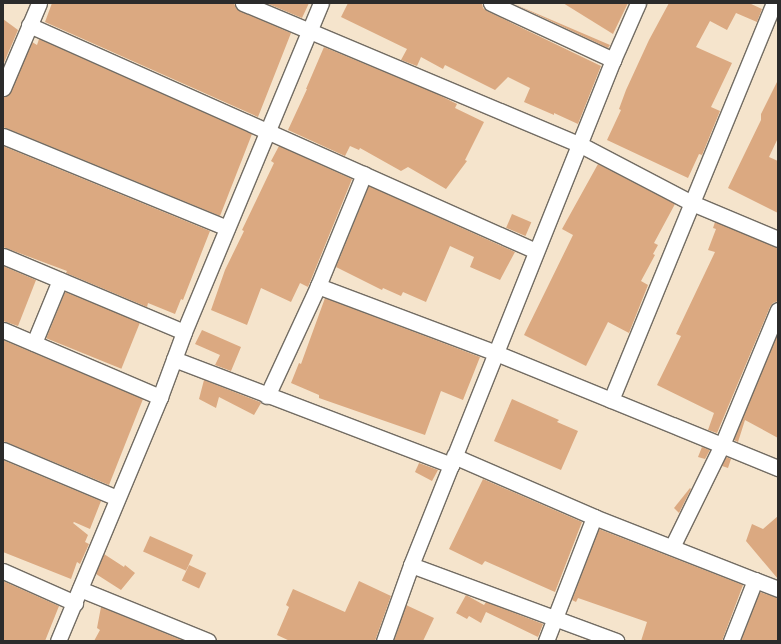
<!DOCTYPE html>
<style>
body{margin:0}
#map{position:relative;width:781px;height:644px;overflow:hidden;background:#f5e4cc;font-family:"Comic Neue",sans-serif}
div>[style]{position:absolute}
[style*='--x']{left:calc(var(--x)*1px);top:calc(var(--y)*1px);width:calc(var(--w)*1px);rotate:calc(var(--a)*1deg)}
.building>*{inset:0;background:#dba981;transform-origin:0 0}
.roads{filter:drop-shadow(1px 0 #726c63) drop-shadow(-1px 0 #726c63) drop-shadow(0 1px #726c63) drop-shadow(0 -1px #726c63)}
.minor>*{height:15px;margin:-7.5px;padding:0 7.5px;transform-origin:7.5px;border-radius:7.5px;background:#fff}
span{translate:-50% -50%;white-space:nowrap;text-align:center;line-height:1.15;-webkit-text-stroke:4px #f7f3e8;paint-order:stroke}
.frame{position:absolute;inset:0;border:4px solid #2b2b2b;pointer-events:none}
</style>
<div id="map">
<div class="building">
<div style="clip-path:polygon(52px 3px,234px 3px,236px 8px,240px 11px,291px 33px,258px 117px,45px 22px)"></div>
<div style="clip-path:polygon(266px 3px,309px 3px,302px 18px)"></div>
<div style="clip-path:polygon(348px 3px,482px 3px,483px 8px,487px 11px,601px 66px,578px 124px,554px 113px,554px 115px,524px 102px,530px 88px,508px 77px,495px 90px,445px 65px,443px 69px,421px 57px,417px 66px,401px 60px,407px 49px,341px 17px)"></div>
<div style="clip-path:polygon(512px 3px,610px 45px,608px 48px)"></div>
<div style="clip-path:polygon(563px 3px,628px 3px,613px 34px)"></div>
<div style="clip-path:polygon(669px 3px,749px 3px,762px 9px,757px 22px,736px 13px,727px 30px,710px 21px,696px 47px,732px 63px,711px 107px,720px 111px,702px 155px,699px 154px,688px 178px,607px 140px,621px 110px,619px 109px,626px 90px,649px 40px)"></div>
<div style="clip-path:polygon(3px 19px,18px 30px,3px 65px)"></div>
<div style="clip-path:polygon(39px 39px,252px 134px,220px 216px,3px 127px,3px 97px,8px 95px,11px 92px,32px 42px,37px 45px)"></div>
<div style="clip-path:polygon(324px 47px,435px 93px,457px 104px,455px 108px,484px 122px,465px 160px,467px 161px,446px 189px,408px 167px,401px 171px,360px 148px,359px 150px,350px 146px,345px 156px,288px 130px,307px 89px,306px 89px)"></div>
<div style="clip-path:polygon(778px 80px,778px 138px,769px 157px,778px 161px,778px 213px,728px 188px,761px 120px,761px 114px)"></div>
<div style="clip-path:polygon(3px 146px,210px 231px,183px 300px,181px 299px,175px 314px,148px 303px,147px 307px,66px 273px,67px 271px,3px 247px)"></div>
<div style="clip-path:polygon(279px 146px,352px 179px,308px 287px,300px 283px,291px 302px,261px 288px,247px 325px,211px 310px,225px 270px,244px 231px,242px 230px,274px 163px,271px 161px)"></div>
<div style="clip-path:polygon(598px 164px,675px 204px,654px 243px,658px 245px,653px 254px,655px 255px,641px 281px,648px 285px,629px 333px,608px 322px,586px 366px,524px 335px,573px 235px,562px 229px)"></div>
<div style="clip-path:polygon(369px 186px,515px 252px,500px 280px,470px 267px,474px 257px,450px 246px,426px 302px,403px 292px,401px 296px,383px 288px,382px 290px,336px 267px)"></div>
<div style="left:512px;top:214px;width:21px;height:15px;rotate:23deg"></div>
<div style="clip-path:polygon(715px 222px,778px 248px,778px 301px,773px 303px,770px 307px,717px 433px,708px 430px,714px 413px,657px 385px,681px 336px,676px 334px,715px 252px,708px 250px,716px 229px,713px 228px)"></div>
<div style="clip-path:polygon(3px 266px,36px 280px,18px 326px,3px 321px)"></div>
<div style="left:65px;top:292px;width:81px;height:50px;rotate:22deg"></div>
<div style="clip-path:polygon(325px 298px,480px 357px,463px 400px,441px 391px,425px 435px,319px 398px,319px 395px,291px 383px,299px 363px,301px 364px)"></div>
<div style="clip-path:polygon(202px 330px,241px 347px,231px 371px,215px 365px,220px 355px,195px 344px)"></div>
<div style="clip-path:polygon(778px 333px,778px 438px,745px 420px,738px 442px,734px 440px)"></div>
<div style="clip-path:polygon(3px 340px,143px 399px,109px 485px,3px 441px)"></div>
<div style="clip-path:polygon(204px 380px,260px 402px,261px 403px,254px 415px,219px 397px,216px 408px,199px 399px)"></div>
<div style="clip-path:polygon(512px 399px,559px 420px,557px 422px,578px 431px,561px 470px,494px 441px)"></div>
<div style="clip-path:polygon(702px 447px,710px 450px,705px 459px,698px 457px)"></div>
<div style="clip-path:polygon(726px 457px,731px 459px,728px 468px,722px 466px)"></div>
<div style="clip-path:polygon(3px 460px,101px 501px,90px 529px,74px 522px,73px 523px,88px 535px,85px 542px,89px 544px,80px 564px,77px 562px,71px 579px,3px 552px)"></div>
<div style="clip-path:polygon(419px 463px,438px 470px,432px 481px,415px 472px)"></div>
<div style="clip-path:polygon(483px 479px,582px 522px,555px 592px,485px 561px,482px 565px,449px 549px)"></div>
<div style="clip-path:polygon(690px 488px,691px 489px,679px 513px,674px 508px)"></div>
<div style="clip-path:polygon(778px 516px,778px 579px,746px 541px,752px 524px,763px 529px)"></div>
<div style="clip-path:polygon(599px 529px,743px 585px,722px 641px,641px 641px,647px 622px,578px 598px,576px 602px,572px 600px)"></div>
<div style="left:150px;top:536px;width:47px;height:17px;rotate:24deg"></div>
<div style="clip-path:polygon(104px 554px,124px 567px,125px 565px,135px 573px,121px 590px,96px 574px)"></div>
<div style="left:189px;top:565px;width:19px;height:17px;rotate:25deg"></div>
<div style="clip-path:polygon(3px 581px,59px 606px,45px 641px,3px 641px)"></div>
<div style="clip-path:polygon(359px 581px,391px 596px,375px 641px,290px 641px,277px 635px,289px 607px,286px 605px,293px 589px,345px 612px)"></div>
<div style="clip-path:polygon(760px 592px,778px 598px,778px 641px,741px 641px)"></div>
<div style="clip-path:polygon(466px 595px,484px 605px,486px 602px,543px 624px,538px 637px,486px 612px,481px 623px,469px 616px,467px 619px,456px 613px)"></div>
<div style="clip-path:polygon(406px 605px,434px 618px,423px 641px,394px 641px)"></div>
<div style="clip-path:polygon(101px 607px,184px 641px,94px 641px,100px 630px,97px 628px)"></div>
</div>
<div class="roads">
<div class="minor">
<div style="--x:243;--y:3;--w:364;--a:22.8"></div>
<div style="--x:579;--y:144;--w:127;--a:27.6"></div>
<div style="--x:692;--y:203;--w:93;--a:22.7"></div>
<div style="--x:491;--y:3;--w:135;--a:25"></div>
<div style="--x:29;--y:25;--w:555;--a:24.03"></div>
<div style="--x:3;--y:88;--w:92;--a:-67"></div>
<div style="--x:3;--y:136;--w:242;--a:22.3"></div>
<div style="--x:3;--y:256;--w:196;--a:22.8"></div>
<div style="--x:318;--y:286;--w:190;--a:20.6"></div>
<div style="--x:496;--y:353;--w:305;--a:22.2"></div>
<div style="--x:3;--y:330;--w:171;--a:23.1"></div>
<div style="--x:34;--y:343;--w:68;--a:-67.6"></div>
<div style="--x:174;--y:359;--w:297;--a:20.9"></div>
<div style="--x:267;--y:396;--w:121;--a:-65.1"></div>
<div style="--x:318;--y:286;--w:121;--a:-67.7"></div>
<div style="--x:611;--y:400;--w:429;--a:-67.7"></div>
<div style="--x:3;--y:450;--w:124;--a:22.8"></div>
<div style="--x:454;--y:456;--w:153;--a:23.5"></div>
<div style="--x:594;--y:517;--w:173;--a:21.4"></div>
<div style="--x:755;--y:580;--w:66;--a:111.5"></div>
<div style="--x:672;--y:547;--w:114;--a:-63.9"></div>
<div style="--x:722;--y:445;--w:146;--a:-67.5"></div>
<div style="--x:411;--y:565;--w:219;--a:20.3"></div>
<div style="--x:3;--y:571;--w:79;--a:24"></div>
<div style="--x:755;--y:580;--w:25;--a:21"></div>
<div style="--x:80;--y:589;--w:138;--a:22.1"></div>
<div style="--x:58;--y:641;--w:264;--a:-67.3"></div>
<div style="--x:160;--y:397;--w:69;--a:-69.7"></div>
<div style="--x:184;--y:332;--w:356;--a:-67.4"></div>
<div style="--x:384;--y:641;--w:81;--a:-70.4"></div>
<div style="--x:411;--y:565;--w:544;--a:-68.2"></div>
<div style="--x:613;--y:60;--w:62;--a:-66.3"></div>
<div style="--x:546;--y:641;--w:133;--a:-68.8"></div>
</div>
</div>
<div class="frame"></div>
</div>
